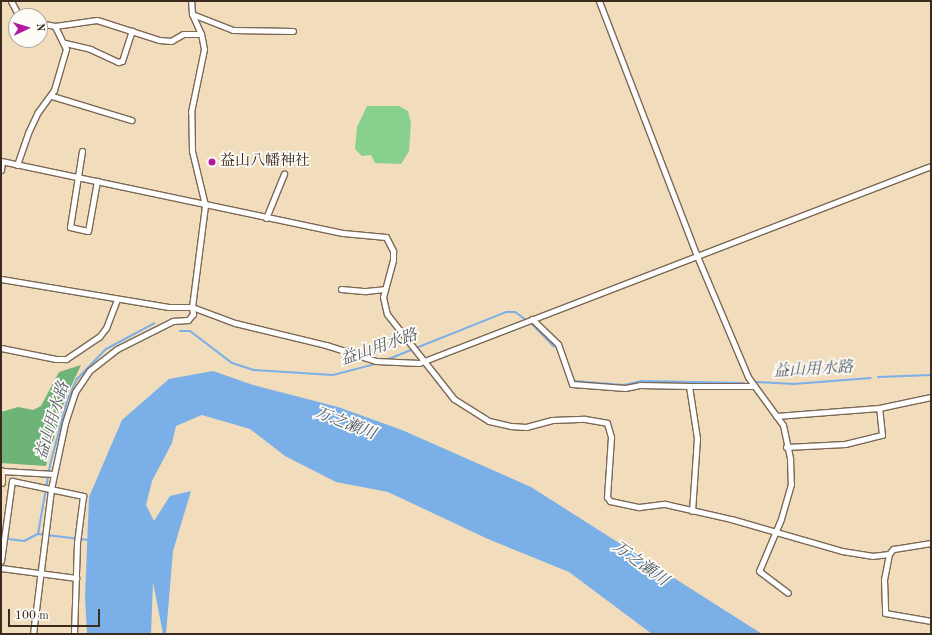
<!DOCTYPE html>
<meta charset="utf-8">
<style>
body{margin:0}
#map{position:relative;width:932px;height:635px;overflow:hidden;background:#f1dcbc;font-family:"Old Standard TT","Noto Serif JP",serif}
div>[style]{position:absolute}
[style*='--x']{left:calc(var(--x)*1px);top:calc(var(--y)*1px);width:calc(var(--w)*1px);rotate:calc(var(--a)*1deg)}
.green>*{inset:0;background:#88d18d}
.forest>*{inset:0;background:#6eb378}
.water>*{inset:0;background:#7bafe8}
.stream>*{height:2px;margin:-1px;padding:0 1px;transform-origin:1px;border-radius:1px;background:#7bafe8}
.roads{filter:drop-shadow(1px 0 #7b6855) drop-shadow(-1px 0 #7b6855) drop-shadow(0 1px #7b6855) drop-shadow(0 -1px #7b6855)}
.street>*{height:5px;margin:-2.5px;padding:0 2.5px;transform-origin:2.5px;border-radius:2.5px;background:#fff}
.secondary>*{height:7px;margin:-3.5px;padding:0 3.5px;transform-origin:3.5px;border-radius:3.5px;background:#fee5c5}
.dots>*{width:11px;height:11px;translate:-50% -50%;box-sizing:border-box;border:2px solid #fdfcf7;border-radius:50%}
span{translate:-50% -50%;white-space:nowrap;text-align:center;line-height:1.15;-webkit-text-stroke:3.5px #fdfcf7;paint-order:stroke}
.poi-label{font-size:15px;color:#3b2a1e}
.left{translate:0 -50%;text-align:left}
.water-label{font-size:16px;color:#515965;font-style:italic}
.frame{position:absolute;inset:0;border:2px solid #3b2a1e;pointer-events:none}
.north{position:absolute;left:8px;top:8px;width:40px;height:40px;box-sizing:border-box;background:#fdfcf7;border:1px solid #afa8a0;border-radius:50%;rotate:86deg;font-size:11px;font-weight:700;line-height:16px;text-align:center;color:#3b2a1e}
.north::after{content:'';display:block;margin:auto;width:14px;height:18px;background:#b5179e;clip-path:polygon(50% 0,100% 100%,50% 72%,0 100%)}
.scale{position:absolute;left:8px;top:609px;width:92px;height:18px;box-sizing:border-box;border:2px solid #3b2a1e;border-top:0;padding-left:5px;font-size:12px;line-height:14px;white-space:nowrap;color:#3b2a1e;-webkit-text-stroke:3px #fdfcf7;paint-order:stroke}
</style>
<div id="map">
<div class="green">
<div style="clip-path:polygon(367px 106px,399px 106px,408px 111px,411px 123px,409px 151px,401px 164px,375px 163px,371px 155px,362px 156px,355px 149px,357px 127px)"></div>
</div>
<div class="forest">
<div style="clip-path:polygon(81px 365px,65px 399px,46px 466px,1px 463px,1px 412px,18px 407px,33px 410px,41px 406px,59px 372px)"></div>
</div>
<div class="water">
<div style="clip-path:polygon(213px 371px,253px 385px,338px 407px,402px 430px,531px 487px,762px 634px,652px 634px,569px 572px,488px 539px,388px 492px,336px 482px,285px 456px,250px 429px,202px 415px,176px 426px,172px 443px,152px 481px,146px 505px,154px 521px,170px 496px,191px 491px,173px 551px,166px 634px,163px 634px,153px 582px,151px 634px,87px 634px,85px 597px,89px 497px,122px 420px,169px 379px)"></div>
</div>
<div class="stream">
<div style="--x:180;--y:331;--w:10;--a:0"></div>
<div style="--x:190;--y:331;--w:53;--a:37.3"></div>
<div style="--x:232;--y:363;--w:22;--a:18"></div>
<div style="--x:253;--y:370;--w:80;--a:3.6"></div>
<div style="--x:333;--y:375;--w:48;--a:-14.6"></div>
<div style="--x:386;--y:360;--w:129;--a:-21.8"></div>
<div style="--x:506;--y:312;--w:9;--a:0"></div>
<div style="--x:515;--y:312;--w:22;--a:36"></div>
<div style="--x:533;--y:325;--w:30;--a:46"></div>
<div style="--x:571;--y:375;--w:7;--a:63"></div>
<div style="--x:574;--y:381;--w:50;--a:4.6"></div>
<div style="--x:624;--y:385;--w:17;--a:-13"></div>
<div style="--x:641;--y:381;--w:103;--a:1.1"></div>
<div style="--x:878;--y:377;--w:53;--a:-2.2"></div>
<div style="--x:756;--y:382;--w:38;--a:3"></div>
<div style="--x:794;--y:384;--w:77;--a:-4.5"></div>
<div style="--x:38;--y:534;--w:70;--a:-80.1"></div>
<div style="--x:50;--y:465;--w:66;--a:-75.1"></div>
<div style="--x:67;--y:401;--w:24;--a:-66"></div>
<div style="--x:77;--y:379;--w:42;--a:-46"></div>
<div style="--x:106;--y:349;--w:55;--a:-28"></div>
<div style="--x:38;--y:534;--w:51;--a:6.7"></div>
<div style="--x:8;--y:539;--w:16;--a:7"></div>
<div style="--x:24;--y:541;--w:16;--a:-27"></div>
</div>
<div class="roads">
<div class="street">
<div style="--x:11;--y:1;--w:17;--a:62"></div>
<div style="--x:599;--y:1;--w:273;--a:69"></div>
<div style="--x:697;--y:256;--w:131;--a:67.1"></div>
<div style="--x:748;--y:377;--w:59;--a:53.9"></div>
<div style="--x:783;--y:425;--w:35;--a:78"></div>
<div style="--x:790;--y:459;--w:25;--a:88"></div>
<div style="--x:791;--y:484;--w:36;--a:106"></div>
<div style="--x:781;--y:519;--w:56;--a:112.9"></div>
<div style="--x:759;--y:571;--w:36;--a:37"></div>
<div style="--x:192;--y:14;--w:44;--a:21.3"></div>
<div style="--x:233;--y:30;--w:60;--a:1"></div>
<div style="--x:55;--y:26;--w:42;--a:-8.1"></div>
<div style="--x:97;--y:20;--w:65;--a:17.9"></div>
<div style="--x:159;--y:40;--w:12;--a:5"></div>
<div style="--x:171;--y:41;--w:14;--a:-30"></div>
<div style="--x:183;--y:34;--w:18;--a:0"></div>
<div style="--x:65;--y:43;--w:26;--a:13"></div>
<div style="--x:90;--y:49;--w:31;--a:25"></div>
<div style="--x:118;--y:62;--w:4;--a:-14"></div>
<div style="--x:122;--y:61;--w:32;--a:-72"></div>
<div style="--x:52;--y:96;--w:83;--a:16.9"></div>
<div style="--x:82;--y:151;--w:77;--a:99"></div>
<div style="--x:70;--y:227;--w:18;--a:13"></div>
<div style="--x:88;--y:231;--w:51;--a:-79.8"></div>
<div style="--x:1;--y:161;--w:349;--a:11.9"></div>
<div style="--x:343;--y:233;--w:43;--a:5.3"></div>
<div style="--x:386;--y:237;--w:16;--a:63"></div>
<div style="--x:393;--y:251;--w:9;--a:90"></div>
<div style="--x:393;--y:260;--w:38;--a:105"></div>
<div style="--x:383;--y:297;--w:17;--a:77"></div>
<div style="--x:387;--y:314;--w:108;--a:51.8"></div>
<div style="--x:454;--y:399;--w:41;--a:32.2"></div>
<div style="--x:489;--y:421;--w:23;--a:13"></div>
<div style="--x:511;--y:426;--w:15;--a:4"></div>
<div style="--x:526;--y:427;--w:27;--a:-15"></div>
<div style="--x:552;--y:420;--w:33;--a:-2"></div>
<div style="--x:585;--y:419;--w:22;--a:10"></div>
<div style="--x:607;--y:423;--w:15;--a:74"></div>
<div style="--x:611;--y:437;--w:60;--a:93.8"></div>
<div style="--x:607;--y:497;--w:5;--a:53"></div>
<div style="--x:610;--y:501;--w:30;--a:12"></div>
<div style="--x:639;--y:507;--w:26;--a:-7"></div>
<div style="--x:665;--y:504;--w:68;--a:12.8"></div>
<div style="--x:731;--y:519;--w:116;--a:16.1"></div>
<div style="--x:842;--y:551;--w:30;--a:9"></div>
<div style="--x:872;--y:556;--w:17;--a:-7"></div>
<div style="--x:17;--y:165;--w:34;--a:-71"></div>
<div style="--x:28;--y:133;--w:23;--a:-65"></div>
<div style="--x:38;--y:112;--w:27;--a:-54"></div>
<div style="--x:54;--y:90;--w:43;--a:-73.7"></div>
<div style="--x:66;--y:49;--w:25;--a:-116"></div>
<div style="--x:55;--y:26;--w:15;--a:-169"></div>
<div style="--x:1;--y:170;--w:8;--a:-83"></div>
<div style="--x:266;--y:218;--w:48;--a:-67.8"></div>
<div style="--x:1;--y:279;--w:170;--a:9.5"></div>
<div style="--x:169;--y:307;--w:23;--a:0"></div>
<div style="--x:192;--y:307;--w:46;--a:20.4"></div>
<div style="--x:235;--y:323;--w:94;--a:13.6"></div>
<div style="--x:326;--y:345;--w:52;--a:17.7"></div>
<div style="--x:376;--y:361;--w:43;--a:2.7"></div>
<div style="--x:419;--y:363;--w:549;--a:-21.05"></div>
<div style="--x:341;--y:289;--w:25;--a:5"></div>
<div style="--x:366;--y:291;--w:18;--a:-6"></div>
<div style="--x:532;--y:319;--w:36;--a:44"></div>
<div style="--x:558;--y:344;--w:42;--a:70.7"></div>
<div style="--x:572;--y:384;--w:53;--a:4.3"></div>
<div style="--x:625;--y:388;--w:15;--a:-11"></div>
<div style="--x:640;--y:385;--w:49;--a:1.2"></div>
<div style="--x:689;--y:386;--w:53;--a:81.3"></div>
<div style="--x:697;--y:438;--w:73;--a:93.9"></div>
<div style="--x:1;--y:348;--w:56;--a:11.3"></div>
<div style="--x:56;--y:359;--w:10;--a:0"></div>
<div style="--x:66;--y:359;--w:40;--a:-34"></div>
<div style="--x:99;--y:337;--w:11;--a:-52"></div>
<div style="--x:106;--y:328;--w:31;--a:-69"></div>
<div style="--x:689;--y:386;--w:63;--a:0"></div>
<div style="--x:776;--y:416;--w:103;--a:-4.4"></div>
<div style="--x:879;--y:408;--w:53;--a:-11.9"></div>
<div style="--x:786;--y:447;--w:59;--a:-2.9"></div>
<div style="--x:845;--y:444;--w:38;--a:-14"></div>
<div style="--x:882;--y:435;--w:27;--a:-96"></div>
<div style="--x:2;--y:471;--w:52;--a:3.3"></div>
<div style="--x:931;--y:543;--w:38;--a:171"></div>
<div style="--x:893;--y:549;--w:6;--a:129"></div>
<div style="--x:889;--y:554;--w:25;--a:101"></div>
<div style="--x:884;--y:579;--w:34;--a:88"></div>
<div style="--x:885;--y:613;--w:47;--a:9.9"></div>
<div style="--x:1;--y:561;--w:81;--a:-82.2"></div>
<div style="--x:12;--y:481;--w:73;--a:11.9"></div>
<div style="--x:83;--y:496;--w:47;--a:97.3"></div>
<div style="--x:77;--y:543;--w:91;--a:91.9"></div>
<div style="--x:1;--y:568;--w:76;--a:7.6"></div>
<div style="--x:33;--y:634;--w:146;--a:-82.9"></div>
<div style="--x:51;--y:489;--w:67;--a:-78"></div>
<div style="--x:65;--y:423;--w:33;--a:-72"></div>
<div style="--x:75;--y:392;--w:25;--a:-56"></div>
<div style="--x:89;--y:371;--w:36;--a:-38"></div>
<div style="--x:117;--y:349;--w:63;--a:-26.6"></div>
<div style="--x:173;--y:321;--w:15;--a:-4"></div>
<div style="--x:188;--y:320;--w:8;--a:-50"></div>
<div style="--x:193;--y:314;--w:7;--a:-98"></div>
<div style="--x:192;--y:307;--w:103;--a:-82.7"></div>
<div style="--x:205;--y:205;--w:56;--a:-103.5"></div>
<div style="--x:192;--y:151;--w:39;--a:-91"></div>
<div style="--x:191;--y:112;--w:64;--a:-78.3"></div>
<div style="--x:204;--y:49;--w:15;--a:-101"></div>
<div style="--x:201;--y:34;--w:22;--a:-114"></div>
<div style="--x:192;--y:14;--w:13;--a:-94"></div>
</div>
<div class="secondary">
<div style="--x:1;--y:471;--w:11;--a:90"></div>
</div>
</div>
<div class="dots">
<div style="left:212px;top:162px;background:#b5179e"></div>
</div>
<div class="poi-label">
<span class="left" style="left:220px;top:162px">益山八幡神社</span>
</div>
<div class="water-label">
<span style="left:379px;top:348px;rotate:-19deg">益山用水路</span>
<span style="left:813px;top:370px;rotate:-3deg">益山用水路</span>
<span style="left:53px;top:421px;rotate:-73deg">益山用水路</span>
<span style="left:345px;top:424px;rotate:21deg">万之瀬川</span>
<span style="left:640px;top:564px;rotate:36deg">万之瀬川</span>
</div>
<div class="frame"></div>
<div class="north">N</div>
<div class="scale">100 m</div>
</div>
